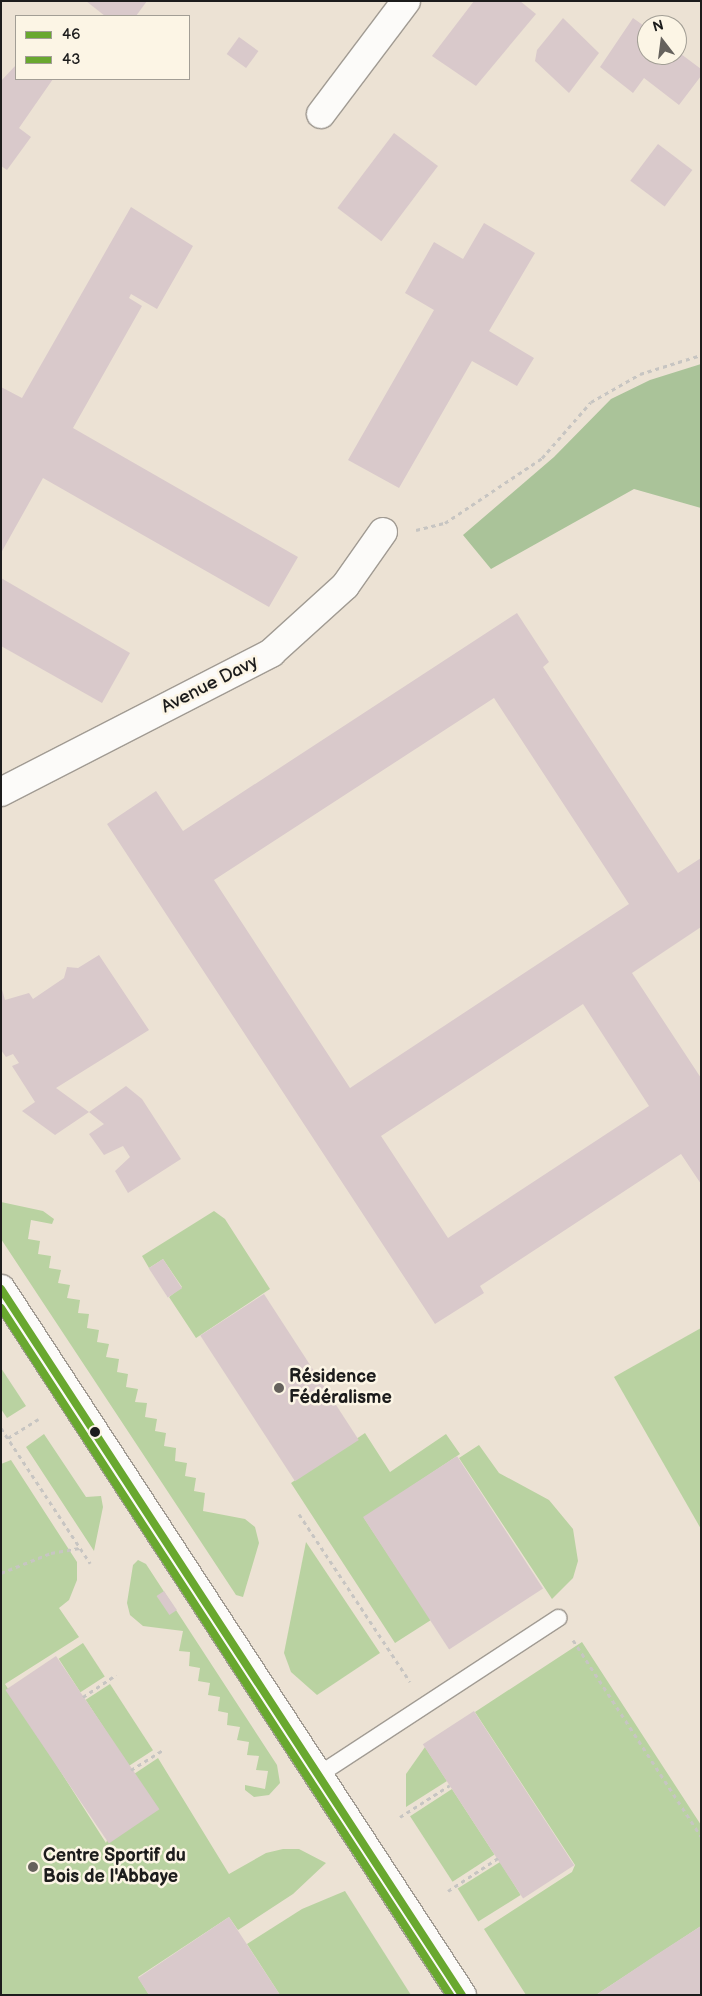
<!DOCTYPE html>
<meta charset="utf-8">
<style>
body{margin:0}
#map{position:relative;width:702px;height:1996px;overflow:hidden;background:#ece2d4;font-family:"Balsamiq Sans",sans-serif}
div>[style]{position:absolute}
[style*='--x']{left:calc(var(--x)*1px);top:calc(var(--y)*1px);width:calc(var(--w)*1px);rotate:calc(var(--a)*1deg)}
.green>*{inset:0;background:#b9d2a1;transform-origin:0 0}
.forest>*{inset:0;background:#aac399}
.building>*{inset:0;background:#d9c9cb;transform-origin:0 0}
.path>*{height:3px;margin-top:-1.5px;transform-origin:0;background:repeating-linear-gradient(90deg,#c7c5c2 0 4px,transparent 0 8px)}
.roads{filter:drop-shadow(1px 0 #a19b93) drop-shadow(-1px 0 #a19b93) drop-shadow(0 1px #a19b93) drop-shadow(0 -1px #a19b93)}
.lane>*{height:16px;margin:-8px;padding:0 8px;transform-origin:8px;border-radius:8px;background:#fcfbf9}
.street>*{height:28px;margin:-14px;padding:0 14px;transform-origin:14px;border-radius:14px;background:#fcfbf9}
.bus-1>*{height:8px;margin:-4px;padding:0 4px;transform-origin:4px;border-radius:4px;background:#69a82f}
.bus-2>*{height:8px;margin:-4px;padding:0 4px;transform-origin:4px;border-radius:4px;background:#69a82f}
.dots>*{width:14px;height:14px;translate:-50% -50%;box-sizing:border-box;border:2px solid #fcf5e5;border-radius:50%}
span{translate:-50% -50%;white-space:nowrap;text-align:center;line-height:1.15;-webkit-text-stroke:5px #fcf5e5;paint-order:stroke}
.street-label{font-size:18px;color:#1c1c1c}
.poi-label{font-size:18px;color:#1c1c1c;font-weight:700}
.left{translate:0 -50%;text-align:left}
.frame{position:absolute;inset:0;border:2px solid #1c1c1c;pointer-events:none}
.legend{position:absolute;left:15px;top:15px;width:175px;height:65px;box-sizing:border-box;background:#fcf5e5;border:1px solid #a29e95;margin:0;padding:6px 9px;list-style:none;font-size:15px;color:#1c1c1c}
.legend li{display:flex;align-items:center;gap:10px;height:25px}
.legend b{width:25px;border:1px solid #a29e95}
.north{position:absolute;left:637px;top:15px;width:50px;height:50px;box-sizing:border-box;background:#fcf5e5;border:1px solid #a29e95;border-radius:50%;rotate:345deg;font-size:14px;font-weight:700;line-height:20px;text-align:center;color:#1c1c1c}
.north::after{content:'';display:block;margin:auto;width:18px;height:22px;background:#65615c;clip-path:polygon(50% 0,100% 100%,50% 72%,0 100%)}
</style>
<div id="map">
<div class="green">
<div style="clip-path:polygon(1px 1202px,43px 1211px,54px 1219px,52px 1224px,31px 1220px,28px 1239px,40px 1241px,38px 1254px,51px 1256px,49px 1268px,61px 1270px,58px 1283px,70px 1285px,67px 1298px,80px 1300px,78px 1313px,89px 1314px,87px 1328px,99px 1330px,97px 1342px,109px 1344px,106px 1357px,119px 1359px,117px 1372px,128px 1374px,126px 1387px,138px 1389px,135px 1402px,147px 1403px,145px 1417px,157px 1419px,155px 1431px,166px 1433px,164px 1446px,176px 1448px,175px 1461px,187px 1463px,185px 1476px,196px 1478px,194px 1491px,205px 1493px,203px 1511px,245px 1519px,255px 1527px,259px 1543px,243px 1597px,236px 1595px,1px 1239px)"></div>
<div style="clip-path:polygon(214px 1211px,225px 1219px,270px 1289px,196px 1338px,169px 1297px,182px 1287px,163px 1259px,149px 1268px,142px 1256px)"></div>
<div style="clip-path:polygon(701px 1328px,701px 1529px,614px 1377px)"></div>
<div style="clip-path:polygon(1px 1368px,26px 1406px,7px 1418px,1px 1409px)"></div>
<div style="clip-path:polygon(365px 1433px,390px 1472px,446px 1434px,460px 1454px,364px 1518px,431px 1620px,395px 1643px,291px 1483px)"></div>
<div style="clip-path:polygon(44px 1434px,86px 1497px,101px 1496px,103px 1507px,94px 1551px,26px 1447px)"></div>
<div style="clip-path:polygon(479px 1445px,499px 1473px,549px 1500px,573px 1529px,578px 1561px,573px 1578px,552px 1599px,459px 1458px)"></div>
<div style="clip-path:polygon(11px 1460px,77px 1562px,77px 1580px,69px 1600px,59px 1608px,79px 1637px,5px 1684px,106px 1843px,134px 1774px,158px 1758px,229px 1874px,266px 1853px,283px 1849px,299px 1849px,326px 1863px,293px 1894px,238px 1930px,229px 1917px,138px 1977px,149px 1995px,1px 1995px,1px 1464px)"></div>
<div style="clip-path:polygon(306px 1542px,380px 1653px,317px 1695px,291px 1672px,284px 1653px)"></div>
<div style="clip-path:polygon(138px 1560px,146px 1564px,277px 1765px,280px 1783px,269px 1795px,254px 1797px,245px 1790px,245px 1785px,265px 1789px,268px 1771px,256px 1770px,259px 1756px,247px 1755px,249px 1742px,237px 1740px,240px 1727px,227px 1725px,228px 1713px,218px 1711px,220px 1697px,208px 1695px,210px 1683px,198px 1681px,200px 1668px,189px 1666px,190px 1652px,179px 1651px,183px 1631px,143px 1626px,130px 1615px,127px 1603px,133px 1565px)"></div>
<div style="clip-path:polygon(582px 1642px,701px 1825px,701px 1926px,596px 1995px,526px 1995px,484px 1929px,572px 1872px,575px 1865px,475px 1712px)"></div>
<div style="left:83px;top:1643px;width:40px;height:29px;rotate:57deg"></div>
<div style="left:110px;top:1684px;width:79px;height:29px;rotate:57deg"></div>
<div style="clip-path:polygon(425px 1747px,447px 1781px,406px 1807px,406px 1774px)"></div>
<div style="left:452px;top:1789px;width:78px;height:50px;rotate:57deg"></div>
<div style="left:500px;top:1862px;width:39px;height:50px;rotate:58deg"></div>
<div style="clip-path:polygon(345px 1891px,411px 1995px,280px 1995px,247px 1944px,302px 1909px)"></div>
</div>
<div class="forest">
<div style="clip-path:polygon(701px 364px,701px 508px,634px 489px,491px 569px,463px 535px,554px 457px,611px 399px,650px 380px)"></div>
</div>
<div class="building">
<div style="clip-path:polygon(86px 1px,147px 1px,136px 16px,105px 16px)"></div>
<div style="clip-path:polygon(474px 1px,520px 1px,536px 14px,476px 86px,432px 56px)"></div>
<div style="clip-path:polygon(563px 18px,599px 53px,569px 93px,535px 61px,537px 50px)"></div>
<div style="clip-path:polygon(633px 18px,647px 28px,647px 55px,677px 55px,677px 51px,701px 69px,701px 76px,679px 105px,644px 78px,633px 93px,600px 67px)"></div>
<div style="left:239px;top:37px;width:24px;height:21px;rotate:36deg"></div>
<div style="clip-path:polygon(16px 65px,16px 79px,53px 79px,19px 128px,31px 137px,7px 170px,1px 166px,1px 81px)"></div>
<div style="left:394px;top:133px;width:55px;height:94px;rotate:37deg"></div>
<div style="left:658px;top:144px;width:43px;height:46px;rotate:37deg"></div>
<div style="clip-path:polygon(131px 207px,193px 246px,157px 309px,131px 294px,129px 298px,142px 306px,73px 428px,298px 557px,269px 607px,43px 478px,1px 553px,1px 387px,22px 398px)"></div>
<div style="clip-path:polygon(484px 223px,535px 253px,489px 331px,534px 358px,517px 386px,472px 361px,399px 488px,348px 460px,434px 310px,405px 293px,434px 242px,463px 259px)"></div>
<div style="clip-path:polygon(1px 578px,130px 653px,102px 703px,1px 646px)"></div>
<div style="clip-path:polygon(evenodd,517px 613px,549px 662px,543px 667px,678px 873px,701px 858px,701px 927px,632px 973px,701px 1078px,701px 1184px,681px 1154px,480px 1286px,484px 1293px,435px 1324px,107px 824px,156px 791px,183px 831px,517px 613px,494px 698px,629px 904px,350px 1088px,214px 880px,494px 698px,517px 613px,583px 1004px,649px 1106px,448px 1238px,381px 1136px,583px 1004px)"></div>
<div style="clip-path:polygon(99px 955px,149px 1030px,56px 1088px,89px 1112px,55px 1135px,22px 1111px,35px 1102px,12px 1066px,19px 1063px,13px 1054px,6px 1057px,1px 1050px,1px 986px,5px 1000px,29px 993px,33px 999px,64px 978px,67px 967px,78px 968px)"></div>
<div style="clip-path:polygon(126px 1086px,142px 1099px,181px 1159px,128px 1193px,115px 1171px,130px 1157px,123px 1146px,104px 1155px,89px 1134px,104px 1124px,89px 1112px)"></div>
<div style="left:163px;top:1259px;width:35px;height:17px;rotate:57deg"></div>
<div style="left:264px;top:1294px;width:174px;height:76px;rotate:57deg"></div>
<div style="left:457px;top:1456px;width:158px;height:112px;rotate:57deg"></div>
<div style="left:164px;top:1591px;width:23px;height:9px;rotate:56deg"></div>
<div style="left:56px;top:1656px;width:185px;height:61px;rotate:56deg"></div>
<div style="left:474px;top:1711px;width:184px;height:61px;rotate:57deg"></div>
<div style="clip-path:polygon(229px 1917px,280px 1995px,149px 1995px,138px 1978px)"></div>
<div style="clip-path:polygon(701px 1926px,701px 1995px,596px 1995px,656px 1955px)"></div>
</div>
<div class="path">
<div style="--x:416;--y:530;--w:30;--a:-14"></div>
<div style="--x:445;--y:523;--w:117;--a:-33.8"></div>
<div style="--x:542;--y:458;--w:74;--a:-48.8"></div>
<div style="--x:591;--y:402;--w:56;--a:-29.7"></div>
<div style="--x:640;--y:374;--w:64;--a:-17.3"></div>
<div style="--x:1;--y:1428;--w:162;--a:56.6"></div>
<div style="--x:8;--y:1438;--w:36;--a:-32"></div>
<div style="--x:299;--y:1514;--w:201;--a:56.5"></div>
<div style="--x:1;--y:1573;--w:54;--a:-21.8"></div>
<div style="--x:51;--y:1553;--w:29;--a:-10"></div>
<div style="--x:573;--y:1640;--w:234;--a:56.9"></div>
<div style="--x:83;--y:1697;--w:40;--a:-34"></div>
<div style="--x:131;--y:1770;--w:39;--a:-32"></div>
<div style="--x:400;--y:1817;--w:59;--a:-32.6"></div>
<div style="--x:448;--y:1891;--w:60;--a:-33.4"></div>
</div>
<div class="roads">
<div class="lane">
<div style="--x:320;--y:1774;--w:285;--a:-33.2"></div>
</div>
<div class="street">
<div style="--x:321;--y:114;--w:141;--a:-53"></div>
<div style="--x:1;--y:792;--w:304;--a:-27.2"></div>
<div style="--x:271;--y:653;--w:100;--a:-42.2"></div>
<div style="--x:345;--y:586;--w:66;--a:-54.9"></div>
<div style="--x:1;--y:1289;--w:843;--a:56.86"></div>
</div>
</div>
<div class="bus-1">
<div style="--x:1;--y:1289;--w:843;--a:56.86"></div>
</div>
<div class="bus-2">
<div style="--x:1;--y:1308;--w:821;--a:56.83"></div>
</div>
<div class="dots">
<div style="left:279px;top:1388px;background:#65615c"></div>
<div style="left:95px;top:1432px;background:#1c1c1c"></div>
<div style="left:33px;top:1867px;background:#65615c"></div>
</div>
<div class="street-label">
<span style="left:210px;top:685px;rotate:-27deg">Avenue Davy</span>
</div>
<div class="poi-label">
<span class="left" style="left:289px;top:1388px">Résidence<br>Fédéralisme</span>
<span class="left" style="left:43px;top:1867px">Centre Sportif du<br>Bois de l'Abbaye</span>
</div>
<div class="frame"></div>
<ul class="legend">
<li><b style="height:6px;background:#69a82f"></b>46</li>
<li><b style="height:6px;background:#69a82f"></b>43</li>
</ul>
<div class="north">N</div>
</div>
